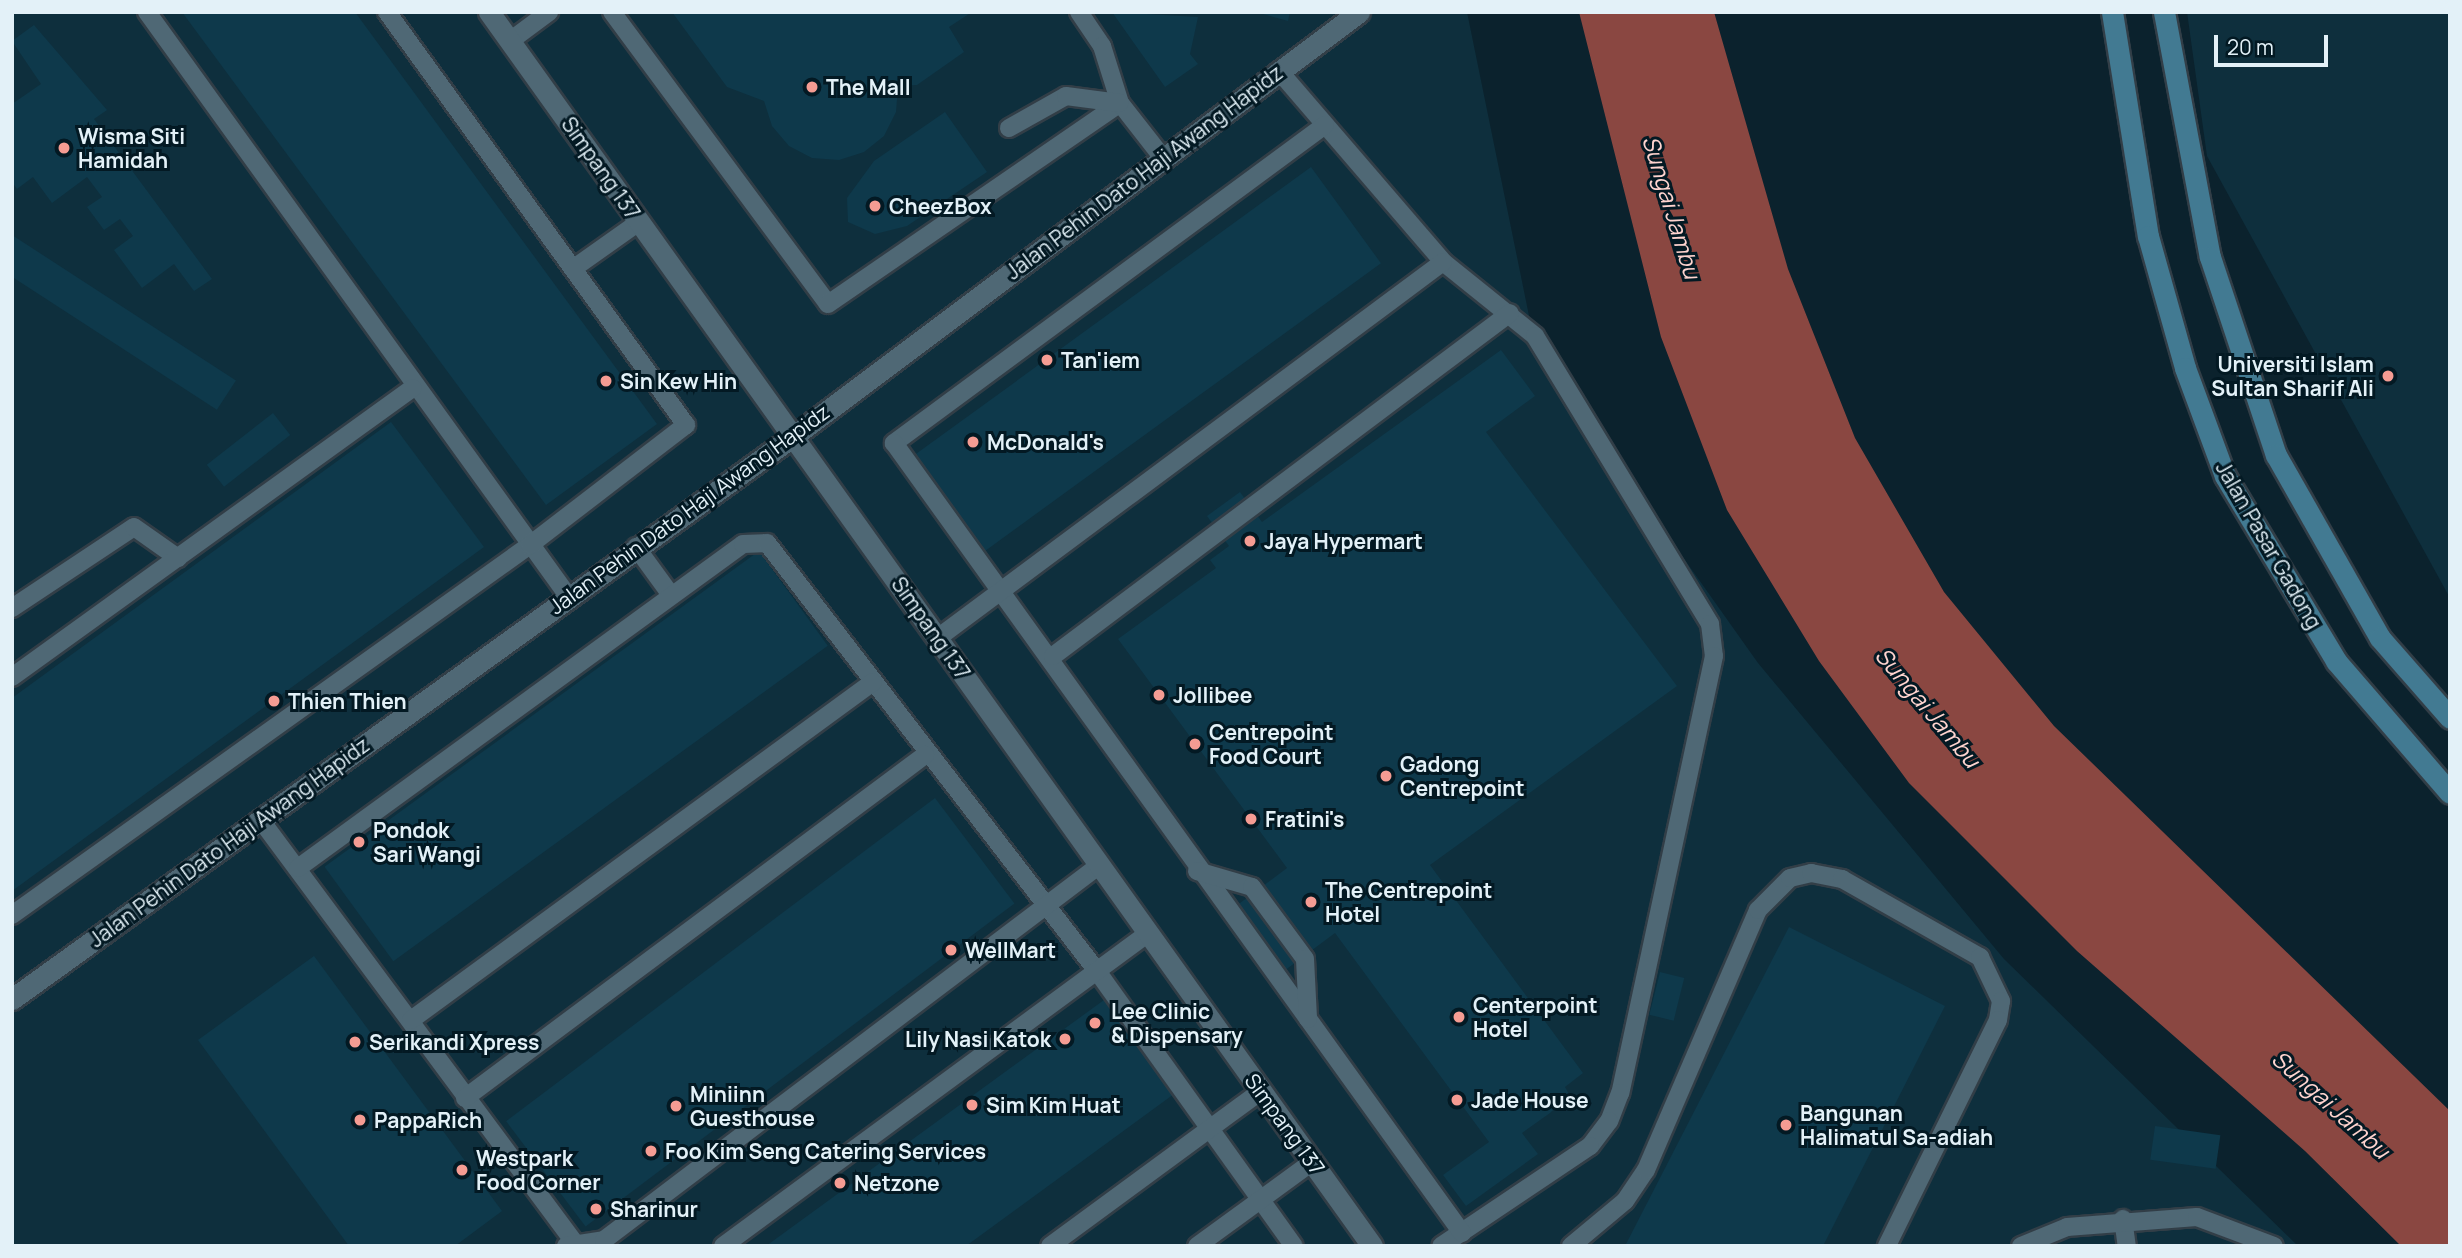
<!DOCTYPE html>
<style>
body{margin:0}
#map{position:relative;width:2462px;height:1258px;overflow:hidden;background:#0b222d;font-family:Manrope,sans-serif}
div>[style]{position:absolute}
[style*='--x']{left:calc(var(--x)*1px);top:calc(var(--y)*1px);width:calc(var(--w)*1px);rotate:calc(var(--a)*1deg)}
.built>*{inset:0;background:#0e2f3d}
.water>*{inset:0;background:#8a4741}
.building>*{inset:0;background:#0e394b;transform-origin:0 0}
.roads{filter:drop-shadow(2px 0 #323e47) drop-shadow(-2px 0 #323e47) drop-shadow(0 2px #323e47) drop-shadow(0 -2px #323e47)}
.lane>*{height:18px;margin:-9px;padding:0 9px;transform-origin:9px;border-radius:9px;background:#4f6875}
.street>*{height:21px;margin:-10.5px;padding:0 10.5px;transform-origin:10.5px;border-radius:10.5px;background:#4f6875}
.secondary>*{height:21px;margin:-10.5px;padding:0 10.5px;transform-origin:10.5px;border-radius:10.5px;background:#427a92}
.dots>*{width:19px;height:19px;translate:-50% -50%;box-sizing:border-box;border:4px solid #031923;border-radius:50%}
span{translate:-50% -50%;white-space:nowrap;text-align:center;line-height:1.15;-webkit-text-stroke:6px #031923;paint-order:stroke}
.poi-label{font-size:21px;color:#e3f1f8;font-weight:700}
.left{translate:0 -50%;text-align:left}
.right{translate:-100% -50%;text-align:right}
.street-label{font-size:21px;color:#e3f1f8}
.water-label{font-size:23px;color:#ffd4cf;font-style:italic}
.frame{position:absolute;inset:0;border:14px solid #e3f1f8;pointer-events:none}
.scale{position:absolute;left:2214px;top:35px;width:114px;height:32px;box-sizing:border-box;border:4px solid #e3f1f8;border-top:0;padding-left:9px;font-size:21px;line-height:24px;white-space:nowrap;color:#e3f1f8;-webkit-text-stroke:5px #031923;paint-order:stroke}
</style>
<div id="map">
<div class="built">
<div style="clip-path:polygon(12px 12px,1467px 12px,1536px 350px,1758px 663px,2004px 959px,2298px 1246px,12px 1246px)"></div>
<div style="clip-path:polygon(2187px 12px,2450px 12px,2450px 598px,2207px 156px)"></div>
</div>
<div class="water">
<div style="clip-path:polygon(1579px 12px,1714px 12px,1788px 269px,1855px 438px,1944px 592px,2054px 726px,2450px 1111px,2450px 1246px,2401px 1246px,2305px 1151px,2077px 951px,1909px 783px,1819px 661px,1727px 510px,1661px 337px)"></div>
</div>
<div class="building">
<div style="clip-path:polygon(182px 12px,355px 12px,657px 424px,546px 505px)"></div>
<div style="clip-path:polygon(672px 12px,972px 12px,949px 27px,964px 52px,917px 85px,898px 86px,896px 112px,884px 136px,864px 152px,839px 160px,812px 158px,789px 146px,772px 126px,764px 101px,727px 87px)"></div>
<div style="clip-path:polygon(1112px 12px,1198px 17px,1190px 54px,1198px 64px,1165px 87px)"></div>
<div style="clip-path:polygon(1256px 12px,1290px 12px,1288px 21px)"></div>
<div style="clip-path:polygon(34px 25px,107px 110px,94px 119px,212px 279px,194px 291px,174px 264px,142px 288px,114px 250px,133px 236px,120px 219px,104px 230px,87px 207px,102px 197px,87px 177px,52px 203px,33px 177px,17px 189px,12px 182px,12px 104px,41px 84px,12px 41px)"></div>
<div style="clip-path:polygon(945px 112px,987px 172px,907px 226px,875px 234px,848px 222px,847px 198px,874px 161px)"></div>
<div style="left:1311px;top:167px;width:119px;height:494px;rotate:54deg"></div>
<div style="left:12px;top:235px;width:267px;height:35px;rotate:33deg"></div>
<div style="clip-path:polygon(1501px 350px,1535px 396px,1486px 432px,1677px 686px,1430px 865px,1583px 1073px,1565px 1087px,1569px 1094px,1550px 1113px,1522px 1133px,1538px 1154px,1466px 1206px,1443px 1175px,1489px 1142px,1335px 933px,1284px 971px,1236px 906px,1287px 868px,1118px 639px,1216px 568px,1210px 560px,1229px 546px,1207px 516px,1240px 492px,1262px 522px)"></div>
<div style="left:273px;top:413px;width:28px;height:84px;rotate:52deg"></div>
<div style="clip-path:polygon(391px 422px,484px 547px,12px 891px,12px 698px)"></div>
<div style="left:759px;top:551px;width:117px;height:537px;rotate:54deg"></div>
<div style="left:935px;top:798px;width:132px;height:537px;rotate:53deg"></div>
<div style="clip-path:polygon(1789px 927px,1945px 1006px,1823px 1246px,1625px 1246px)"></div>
<div style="clip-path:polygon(314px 956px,502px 1211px,455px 1246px,349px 1246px,198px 1040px)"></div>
<div style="left:1660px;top:972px;width:25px;height:44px;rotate:14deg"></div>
<div style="clip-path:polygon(1104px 1000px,1174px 1094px,966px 1246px,766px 1246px)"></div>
<div style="left:2155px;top:1126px;width:66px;height:34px;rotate:8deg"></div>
</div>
<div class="roads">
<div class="lane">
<div style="--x:147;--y:12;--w:720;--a:54.21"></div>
<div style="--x:612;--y:12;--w:363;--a:53.5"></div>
<div style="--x:828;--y:304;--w:354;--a:-34.5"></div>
<div style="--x:1079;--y:12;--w:41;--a:55.9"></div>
<div style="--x:1102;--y:46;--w:60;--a:72.5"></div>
<div style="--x:1120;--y:103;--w:70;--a:52"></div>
<div style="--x:510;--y:41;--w:49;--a:-36.6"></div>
<div style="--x:1279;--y:71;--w:252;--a:49.3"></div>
<div style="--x:1443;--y:262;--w:118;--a:38.8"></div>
<div style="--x:1535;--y:336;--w:337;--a:58.7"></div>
<div style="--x:1710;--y:624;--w:32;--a:83"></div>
<div style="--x:1714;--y:656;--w:447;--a:102.1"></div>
<div style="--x:1620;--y:1093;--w:30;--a:111"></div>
<div style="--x:1609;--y:1121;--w:31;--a:127"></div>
<div style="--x:1590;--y:1146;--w:179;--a:146.1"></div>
<div style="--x:1325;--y:125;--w:536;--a:143.58"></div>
<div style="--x:894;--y:443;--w:973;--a:54.28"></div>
<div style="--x:1009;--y:128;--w:65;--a:-29.3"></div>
<div style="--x:1066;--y:96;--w:54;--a:7.4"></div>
<div style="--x:574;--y:268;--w:80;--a:-35.3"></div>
<div style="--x:636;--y:547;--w:59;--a:53.9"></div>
<div style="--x:12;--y:608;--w:146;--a:-33.6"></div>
<div style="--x:134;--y:527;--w:54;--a:35.2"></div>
<div style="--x:939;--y:637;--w:628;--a:-36.65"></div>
<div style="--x:1053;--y:656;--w:571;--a:-36.89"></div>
<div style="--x:12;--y:677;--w:494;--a:-35.8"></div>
<div style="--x:260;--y:819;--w:532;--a:53.41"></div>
<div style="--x:298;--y:868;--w:550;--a:-36.06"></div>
<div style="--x:743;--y:544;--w:24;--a:-2"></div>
<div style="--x:767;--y:543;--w:540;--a:52.37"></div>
<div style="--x:1097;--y:971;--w:338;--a:54.4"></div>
<div style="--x:1197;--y:871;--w:57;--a:16.2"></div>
<div style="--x:1252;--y:887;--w:89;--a:53.6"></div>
<div style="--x:1305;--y:959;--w:60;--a:87.1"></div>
<div style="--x:12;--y:915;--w:637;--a:-35.54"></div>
<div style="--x:530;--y:545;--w:197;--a:-37.6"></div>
<div style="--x:686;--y:425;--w:510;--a:-125.9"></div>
<div style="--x:411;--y:1020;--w:572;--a:-36.19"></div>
<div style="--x:465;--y:1098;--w:574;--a:-36.71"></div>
<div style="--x:2123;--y:1219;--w:27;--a:82"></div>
<div style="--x:566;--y:1246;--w:38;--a:-9"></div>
<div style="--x:604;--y:1240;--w:618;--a:-37.11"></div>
<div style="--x:723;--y:1246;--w:526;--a:-36.35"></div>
<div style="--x:1050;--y:1246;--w:262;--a:-36.3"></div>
<div style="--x:1197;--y:1246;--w:142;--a:-36.1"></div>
<div style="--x:1571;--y:1246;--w:70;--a:-39.8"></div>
<div style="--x:1625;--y:1201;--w:37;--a:-56"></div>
<div style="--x:1646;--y:1170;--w:283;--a:-66.7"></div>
<div style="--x:1758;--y:910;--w:45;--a:-45"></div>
<div style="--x:1790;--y:878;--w:22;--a:-13"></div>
<div style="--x:1811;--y:873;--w:32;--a:11"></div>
<div style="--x:1842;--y:879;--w:159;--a:29.5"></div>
<div style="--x:1980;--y:957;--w:49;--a:64.5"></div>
<div style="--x:2001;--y:1001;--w:19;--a:99"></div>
<div style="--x:1998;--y:1020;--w:252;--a:116.2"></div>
<div style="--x:2021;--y:1246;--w:50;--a:-22.4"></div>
<div style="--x:2067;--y:1227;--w:130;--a:-4.4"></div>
<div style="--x:2197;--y:1217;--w:82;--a:20.6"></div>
</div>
<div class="street">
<div style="--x:489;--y:12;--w:1517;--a:54.41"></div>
<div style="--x:12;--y:999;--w:965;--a:-35.77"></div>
<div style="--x:795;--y:435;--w:705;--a:-36.87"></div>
</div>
<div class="secondary">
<div style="--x:2112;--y:12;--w:227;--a:80.9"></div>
<div style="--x:2148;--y:236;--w:137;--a:74.3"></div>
<div style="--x:2185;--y:368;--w:115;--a:69.7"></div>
<div style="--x:2225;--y:476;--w:216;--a:59"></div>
<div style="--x:2336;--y:661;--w:174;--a:49.2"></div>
<div style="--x:2164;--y:12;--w:249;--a:79.4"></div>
<div style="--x:2210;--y:257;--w:209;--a:71.6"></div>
<div style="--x:2276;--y:455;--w:210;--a:60.4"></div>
<div style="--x:2380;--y:638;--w:106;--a:48.8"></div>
</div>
</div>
<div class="dots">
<div style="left:812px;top:87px;background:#f59c93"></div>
<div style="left:64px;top:148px;background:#f59c93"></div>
<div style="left:875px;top:206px;background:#f59c93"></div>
<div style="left:1047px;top:360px;background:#f59c93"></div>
<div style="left:2388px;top:376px;background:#f59c93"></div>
<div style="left:606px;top:381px;background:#f59c93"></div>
<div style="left:973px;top:442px;background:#f59c93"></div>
<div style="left:1250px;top:541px;background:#f59c93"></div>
<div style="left:1159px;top:695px;background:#f59c93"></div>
<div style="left:274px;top:701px;background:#f59c93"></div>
<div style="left:1195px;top:744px;background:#f59c93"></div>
<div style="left:1386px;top:776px;background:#f59c93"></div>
<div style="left:1251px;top:819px;background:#f59c93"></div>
<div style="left:359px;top:842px;background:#f59c93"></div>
<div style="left:1311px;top:902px;background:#f59c93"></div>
<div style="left:951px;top:950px;background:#f59c93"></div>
<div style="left:1459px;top:1017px;background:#f59c93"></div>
<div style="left:1095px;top:1023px;background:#f59c93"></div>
<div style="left:1065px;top:1039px;background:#f59c93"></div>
<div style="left:355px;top:1042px;background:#f59c93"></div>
<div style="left:1457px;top:1100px;background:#f59c93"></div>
<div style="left:972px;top:1105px;background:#f59c93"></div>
<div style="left:676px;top:1106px;background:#f59c93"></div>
<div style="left:360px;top:1120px;background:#f59c93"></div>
<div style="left:1786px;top:1125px;background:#f59c93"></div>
<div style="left:651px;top:1151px;background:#f59c93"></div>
<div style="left:462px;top:1170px;background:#f59c93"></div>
<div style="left:840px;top:1183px;background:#f59c93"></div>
<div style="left:596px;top:1209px;background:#f59c93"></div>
</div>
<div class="poi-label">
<span class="left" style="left:826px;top:87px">The Mall</span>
<span class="left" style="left:78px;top:148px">Wisma Siti<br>Hamidah</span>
<span class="left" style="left:889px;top:206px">CheezBox</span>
<span class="left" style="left:1061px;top:360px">Tan'iem</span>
<span class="right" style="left:2374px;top:376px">Universiti Islam<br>Sultan Sharif Ali</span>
<span class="left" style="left:620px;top:381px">Sin Kew Hin</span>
<span class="left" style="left:987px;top:442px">McDonald's</span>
<span class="left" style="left:1264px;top:541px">Jaya Hypermart</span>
<span class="left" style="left:1173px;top:695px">Jollibee</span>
<span class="left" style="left:288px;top:701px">Thien Thien</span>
<span class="left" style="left:1209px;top:744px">Centrepoint<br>Food Court</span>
<span class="left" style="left:1400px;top:776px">Gadong<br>Centrepoint</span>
<span class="left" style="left:1265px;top:819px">Fratini's</span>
<span class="left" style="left:373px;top:842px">Pondok<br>Sari Wangi</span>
<span class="left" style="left:1325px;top:902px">The Centrepoint<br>Hotel</span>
<span class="left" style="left:965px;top:950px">WellMart</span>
<span class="left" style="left:1473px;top:1017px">Centerpoint<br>Hotel</span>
<span class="left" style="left:1111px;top:1023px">Lee Clinic<br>&amp; Dispensary</span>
<span class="right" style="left:1051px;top:1039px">Lily Nasi Katok</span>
<span class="left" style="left:369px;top:1042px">Serikandi Xpress</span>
<span class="left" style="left:690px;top:1106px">Miniinn<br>Guesthouse</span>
<span class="left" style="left:1471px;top:1100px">Jade House</span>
<span class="left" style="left:986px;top:1105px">Sim Kim Huat</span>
<span class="left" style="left:1800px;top:1125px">Bangunan<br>Halimatul Sa-adiah</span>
<span class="left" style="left:374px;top:1120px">PappaRich</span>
<span class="left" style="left:665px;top:1151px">Foo Kim Seng Catering Services</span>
<span class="left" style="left:476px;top:1170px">Westpark<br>Food Corner</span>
<span class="left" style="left:854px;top:1183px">Netzone</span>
<span class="left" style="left:610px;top:1209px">Sharinur</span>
</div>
<div class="street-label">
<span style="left:601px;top:168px;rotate:55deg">Simpang 137</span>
<span style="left:1144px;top:172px;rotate:-37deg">Jalan Pehin Dato Haji Awang Hapidz</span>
<span style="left:689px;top:509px;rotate:-36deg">Jalan Pehin Dato Haji Awang Hapidz</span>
<span style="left:2269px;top:545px;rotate:60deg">Jalan Pasar Gadong</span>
<span style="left:931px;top:628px;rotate:55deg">Simpang 137</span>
<span style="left:229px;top:842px;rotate:-36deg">Jalan Pehin Dato Haji Awang Hapidz</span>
<span style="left:1285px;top:1124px;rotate:54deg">Simpang 137</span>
</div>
<div class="water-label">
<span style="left:1672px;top:207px;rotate:73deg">Sungai Jambu</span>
<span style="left:1928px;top:707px;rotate:50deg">Sungai Jambu</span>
<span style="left:2331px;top:1104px;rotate:42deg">Sungai Jambu</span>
</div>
<div class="frame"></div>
<div class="scale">20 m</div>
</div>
